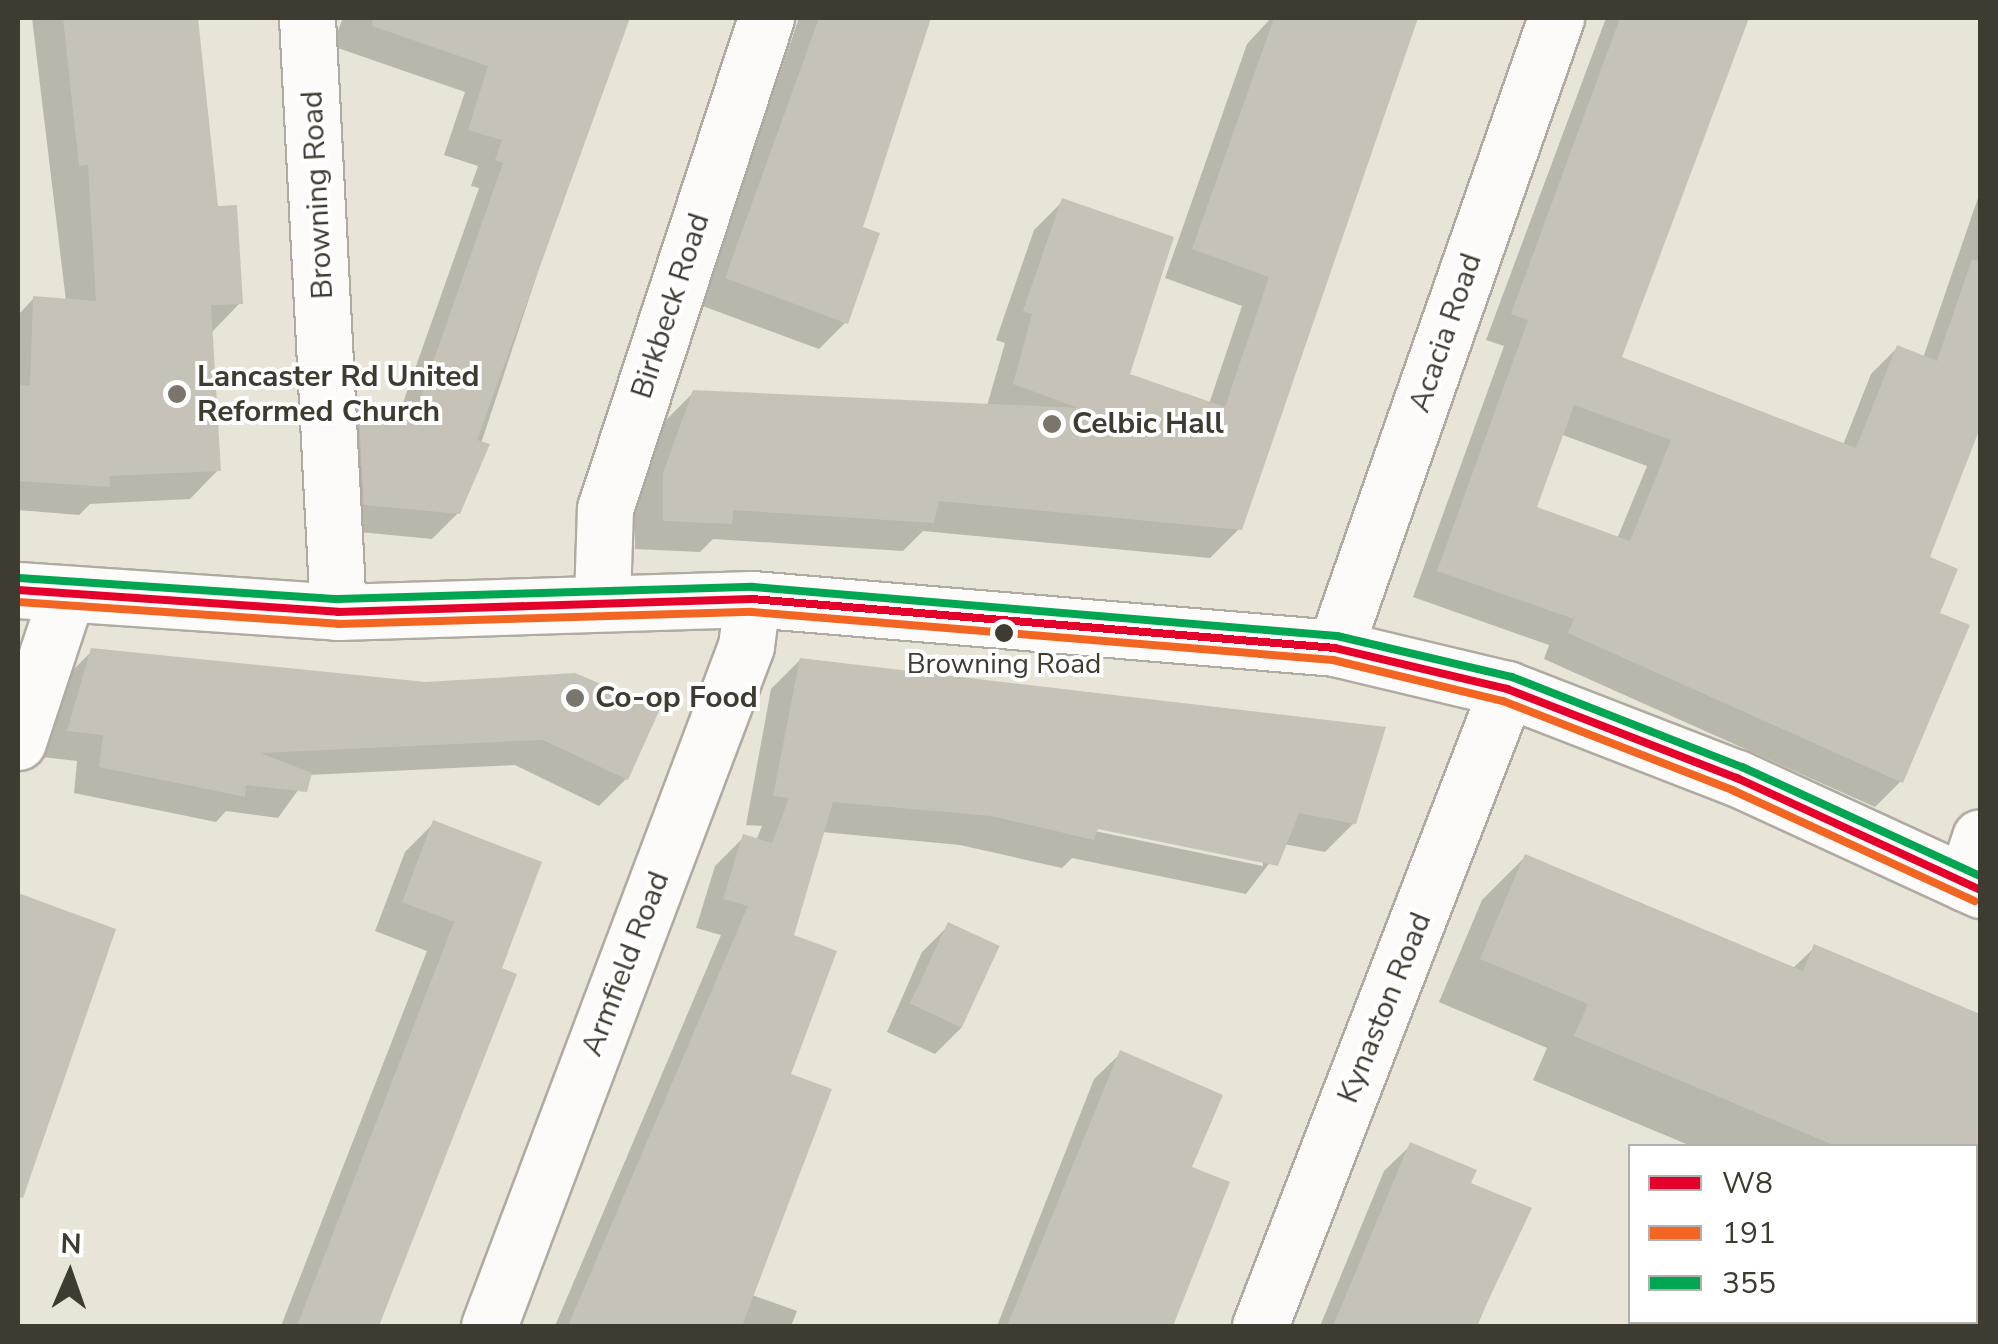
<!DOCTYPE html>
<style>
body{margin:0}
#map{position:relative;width:1998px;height:1344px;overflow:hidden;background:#e8e4d7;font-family:"Nunito Sans",sans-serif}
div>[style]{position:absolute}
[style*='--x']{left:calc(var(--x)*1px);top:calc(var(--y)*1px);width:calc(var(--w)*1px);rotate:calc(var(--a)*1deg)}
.shadow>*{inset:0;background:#0003}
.building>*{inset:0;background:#c6c2b8;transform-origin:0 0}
.roads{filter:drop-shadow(2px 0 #afaba2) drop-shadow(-2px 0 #afaba2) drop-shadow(0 2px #afaba2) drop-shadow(0 -2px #afaba2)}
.minor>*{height:55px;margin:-27.5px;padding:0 27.5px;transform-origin:27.5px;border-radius:27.5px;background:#fcfbf9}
.tertiary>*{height:55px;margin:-27.5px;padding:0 27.5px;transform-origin:27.5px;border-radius:27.5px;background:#fcfbf9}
.bus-1>*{height:8px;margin:-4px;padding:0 4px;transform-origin:4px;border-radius:4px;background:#e4002b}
.bus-2>*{height:8px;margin:-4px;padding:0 4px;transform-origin:4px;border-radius:4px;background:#f26522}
.bus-3>*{height:8px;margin:-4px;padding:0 4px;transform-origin:4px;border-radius:4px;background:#00a651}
.dots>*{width:28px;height:28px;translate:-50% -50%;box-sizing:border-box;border:5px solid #fff;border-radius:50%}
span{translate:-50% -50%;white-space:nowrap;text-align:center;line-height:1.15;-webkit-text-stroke:8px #fff;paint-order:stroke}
.bus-label{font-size:28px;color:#3e3b31}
.street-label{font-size:30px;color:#3e3b31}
.poi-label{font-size:30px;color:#3e3b31;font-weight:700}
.left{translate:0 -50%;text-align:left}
.frame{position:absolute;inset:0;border:20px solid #3e3b31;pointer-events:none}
.legend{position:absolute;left:1628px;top:1144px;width:350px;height:180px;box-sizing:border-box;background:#fff;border:2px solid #b2b1ad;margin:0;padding:12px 18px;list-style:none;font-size:30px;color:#3e3b31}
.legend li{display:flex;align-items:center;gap:20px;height:50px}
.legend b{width:50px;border:2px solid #b2b1ad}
.north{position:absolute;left:20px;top:1224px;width:100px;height:100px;-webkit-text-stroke:8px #fff;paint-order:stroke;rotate:2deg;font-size:28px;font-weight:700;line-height:40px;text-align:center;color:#3e3b31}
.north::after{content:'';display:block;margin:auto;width:35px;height:45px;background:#3e3b31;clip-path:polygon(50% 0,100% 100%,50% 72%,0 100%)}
</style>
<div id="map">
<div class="shadow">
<div style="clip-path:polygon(32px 18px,195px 18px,216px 209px,240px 303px,211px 333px,218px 470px,190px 499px,90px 504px,79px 515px,18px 510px,18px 315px,34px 298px,66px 301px)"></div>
<div style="clip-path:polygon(343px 18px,622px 18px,458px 513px,432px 539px,339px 530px,334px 430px,359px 405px,398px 417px,479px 188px,471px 186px,478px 166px,444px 155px,465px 92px,332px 46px)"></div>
<div style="clip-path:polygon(799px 18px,928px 18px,860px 228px,846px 322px,819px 349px,700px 305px)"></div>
<div style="clip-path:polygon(1271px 18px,1417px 18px,1239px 529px,1210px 558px,923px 531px,903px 551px,713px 539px,700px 552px,635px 549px,635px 504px,665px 421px,694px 392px,987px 406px,1005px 343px,996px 340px,1034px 230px,1063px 201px,1127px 375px,1209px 404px,1242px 306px,1165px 278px,1247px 44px)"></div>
<div style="clip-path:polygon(evenodd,1606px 18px,1745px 18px,1618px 358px,1843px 445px,1871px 374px,1897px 348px,1923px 358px,1980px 192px,1980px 421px,1926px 558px,1936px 614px,1901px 781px,1875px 807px,1544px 659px,1549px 645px,1413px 597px,1504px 346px,1486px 340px,1606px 18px,1560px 434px,1647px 466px,1617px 539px,1533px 508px,1560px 434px)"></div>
<div style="clip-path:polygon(92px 651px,657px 710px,626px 779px,599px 806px,515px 765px,309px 775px,278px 818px,226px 811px,216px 822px,74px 793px,77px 761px,42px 757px,65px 678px)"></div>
<div style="clip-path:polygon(evenodd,800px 660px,1354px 823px,1325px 852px,1284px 844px,1246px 894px,1072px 858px,1062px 868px,960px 845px,822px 832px,791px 936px,787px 1075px,752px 1295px,797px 1311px,791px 1326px,555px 1326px,721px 935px,696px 928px,715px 866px,744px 837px,756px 841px,762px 826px,746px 825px,771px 689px,800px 660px,1086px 824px,1263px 861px,1263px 866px,1085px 829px,1086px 824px)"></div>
<div style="clip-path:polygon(434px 823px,499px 970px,513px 975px,377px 1326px,281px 1326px,427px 951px,375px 931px,405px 852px)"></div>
<div style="clip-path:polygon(1525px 857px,1792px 969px,1815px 947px,1980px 1017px,1980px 1218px,1976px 1146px,1691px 1146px,1533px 1080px,1547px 1048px,1439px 1002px,1482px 900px)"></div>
<div style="clip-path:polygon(18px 896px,112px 931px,18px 1200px)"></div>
<div style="clip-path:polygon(949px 925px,962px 1027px,935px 1054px,887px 1032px,922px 952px)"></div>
<div style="clip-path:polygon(1121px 1053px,1188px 1168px,1227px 1183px,1170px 1326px,997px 1326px,1094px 1079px)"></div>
<div style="clip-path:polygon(1411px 1145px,1468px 1185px,1528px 1209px,1477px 1326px,1320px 1326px,1384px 1171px)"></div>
</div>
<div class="building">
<div style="clip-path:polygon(63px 18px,198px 18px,218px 206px,237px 205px,243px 304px,211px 305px,221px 471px,109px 476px,110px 487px,18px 481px,18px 384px,30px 386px,33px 296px,96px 301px,88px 165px,79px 166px)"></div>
<div style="clip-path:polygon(373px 18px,630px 18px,477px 440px,490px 444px,460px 514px,364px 505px,358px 402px,413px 419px,503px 163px,495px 160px,502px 140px,468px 130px,488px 66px,372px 26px)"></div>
<div style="clip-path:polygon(819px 18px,931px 18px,863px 227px,880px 233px,848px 324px,725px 278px)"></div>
<div style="clip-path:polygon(1274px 18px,1418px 18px,1242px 530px,939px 501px,934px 523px,733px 510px,732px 524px,663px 521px,663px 473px,693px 390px,1078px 408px,1013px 384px,1032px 314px,1023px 311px,1062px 198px,1174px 237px,1130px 374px,1225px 407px,1269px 277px,1192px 249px)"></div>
<div style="clip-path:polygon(evenodd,1620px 18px,1749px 18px,1622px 357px,1856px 448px,1897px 345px,1937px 361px,1972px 259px,1980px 261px,1980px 428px,1930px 557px,1958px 569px,1940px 613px,1970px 625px,1903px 783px,1568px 633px,1574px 619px,1437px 571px,1528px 320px,1511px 314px,1620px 18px,1574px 405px,1671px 440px,1630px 541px,1537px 507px,1574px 405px)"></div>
<div style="clip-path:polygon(91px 648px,425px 682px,575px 673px,660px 709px,628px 780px,543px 740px,260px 753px,312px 773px,307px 792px,246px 785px,245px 797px,99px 767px,103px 735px,67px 731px)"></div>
<div style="clip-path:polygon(800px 658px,1386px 727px,1356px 824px,1299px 813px,1278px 866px,1098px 829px,1094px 840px,991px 816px,833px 802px,794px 935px,837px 951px,791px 1074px,832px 1089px,742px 1326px,568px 1326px,748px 906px,723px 899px,743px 834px,772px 843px,789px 798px,773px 796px)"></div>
<div style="clip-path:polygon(433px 820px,542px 862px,502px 968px,517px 974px,379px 1326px,297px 1326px,454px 922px,402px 902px)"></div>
<div style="clip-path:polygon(1525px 854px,1803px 971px,1814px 944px,1980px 1014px,1980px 1146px,1836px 1146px,1574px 1036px,1588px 1004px,1480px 959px)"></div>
<div style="clip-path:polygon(18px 893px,116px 929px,23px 1198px,18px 1197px)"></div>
<div style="left:948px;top:922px;width:57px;height:90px;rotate:25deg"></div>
<div style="clip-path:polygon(1120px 1050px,1223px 1095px,1192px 1167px,1230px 1182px,1173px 1326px,1007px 1326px)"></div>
<div style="clip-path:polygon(1410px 1142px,1477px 1170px,1471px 1183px,1532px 1208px,1476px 1326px,1333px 1326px)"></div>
</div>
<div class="roads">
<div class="minor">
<div style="--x:602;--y:599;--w:90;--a:-88.1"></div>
<div style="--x:605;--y:509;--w:517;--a:-71.85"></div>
<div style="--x:1335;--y:648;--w:668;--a:-70.67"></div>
<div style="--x:18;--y:742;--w:153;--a:-71.7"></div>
<div style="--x:1965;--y:883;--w:48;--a:-71.9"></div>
<div style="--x:489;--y:1326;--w:727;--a:-69.3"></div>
<div style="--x:746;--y:646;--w:47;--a:-82.7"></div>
<div style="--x:1260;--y:1326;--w:683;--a:-68.81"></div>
</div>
<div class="tertiary">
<div style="--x:307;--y:18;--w:595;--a:87.01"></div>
<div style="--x:18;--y:590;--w:321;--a:3.9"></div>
<div style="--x:338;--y:612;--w:414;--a:-1.8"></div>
<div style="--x:752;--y:599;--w:585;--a:4.8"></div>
<div style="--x:1335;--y:648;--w:177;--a:13.4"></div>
<div style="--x:1507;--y:689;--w:247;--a:21.2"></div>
<div style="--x:1737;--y:778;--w:268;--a:24.7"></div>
</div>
</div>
<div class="bus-1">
<div style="--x:18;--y:590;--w:321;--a:3.9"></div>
<div style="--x:338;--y:612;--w:414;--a:-1.8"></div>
<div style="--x:752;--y:599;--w:585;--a:4.8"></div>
<div style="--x:1335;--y:648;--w:177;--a:13.4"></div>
<div style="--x:1507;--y:689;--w:247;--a:21.2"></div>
<div style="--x:1737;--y:778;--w:268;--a:24.7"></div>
</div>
<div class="bus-2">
<div style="--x:18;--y:602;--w:321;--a:3.9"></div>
<div style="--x:338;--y:624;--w:414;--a:-1.7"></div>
<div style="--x:752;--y:612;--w:583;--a:4.72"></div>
<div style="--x:1333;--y:660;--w:175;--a:13.6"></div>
<div style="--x:1503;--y:701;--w:246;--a:21.2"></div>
<div style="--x:1732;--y:790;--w:267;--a:24.6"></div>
</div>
<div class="bus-3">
<div style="--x:19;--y:578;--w:320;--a:3.8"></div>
<div style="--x:338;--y:599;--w:415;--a:-1.7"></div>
<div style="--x:753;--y:587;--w:586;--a:4.8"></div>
<div style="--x:1337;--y:636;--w:180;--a:13.2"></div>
<div style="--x:1512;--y:677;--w:247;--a:21.4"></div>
<div style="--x:1742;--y:767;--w:262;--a:24.6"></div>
</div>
<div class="dots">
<div style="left:177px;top:394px;background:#7a766b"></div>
<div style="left:1052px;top:424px;background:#7a766b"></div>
<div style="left:1004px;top:633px;background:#3e3b31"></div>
<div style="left:575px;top:698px;background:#7a766b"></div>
</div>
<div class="bus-label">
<span style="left:1004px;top:664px">Browning Road</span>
</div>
<div class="street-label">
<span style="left:318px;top:195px;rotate:-93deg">Browning Road</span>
<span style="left:671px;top:306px;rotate:-72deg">Birkbeck Road</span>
<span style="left:1446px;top:333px;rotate:-71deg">Acacia Road</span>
<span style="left:626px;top:964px;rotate:-69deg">Armfield Road</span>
<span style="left:1385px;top:1008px;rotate:-68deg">Kynaston Road</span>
</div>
<div class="poi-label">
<span class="left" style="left:197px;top:394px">Lancaster Rd United<br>Reformed Church</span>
<span class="left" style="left:1072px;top:424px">Celbic Hall</span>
<span class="left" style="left:595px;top:698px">Co-op Food</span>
</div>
<div class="frame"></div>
<ul class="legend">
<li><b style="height:12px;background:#e4002b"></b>W8</li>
<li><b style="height:12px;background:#f26522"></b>191</li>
<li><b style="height:12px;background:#00a651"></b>355</li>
</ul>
<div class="north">N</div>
</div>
